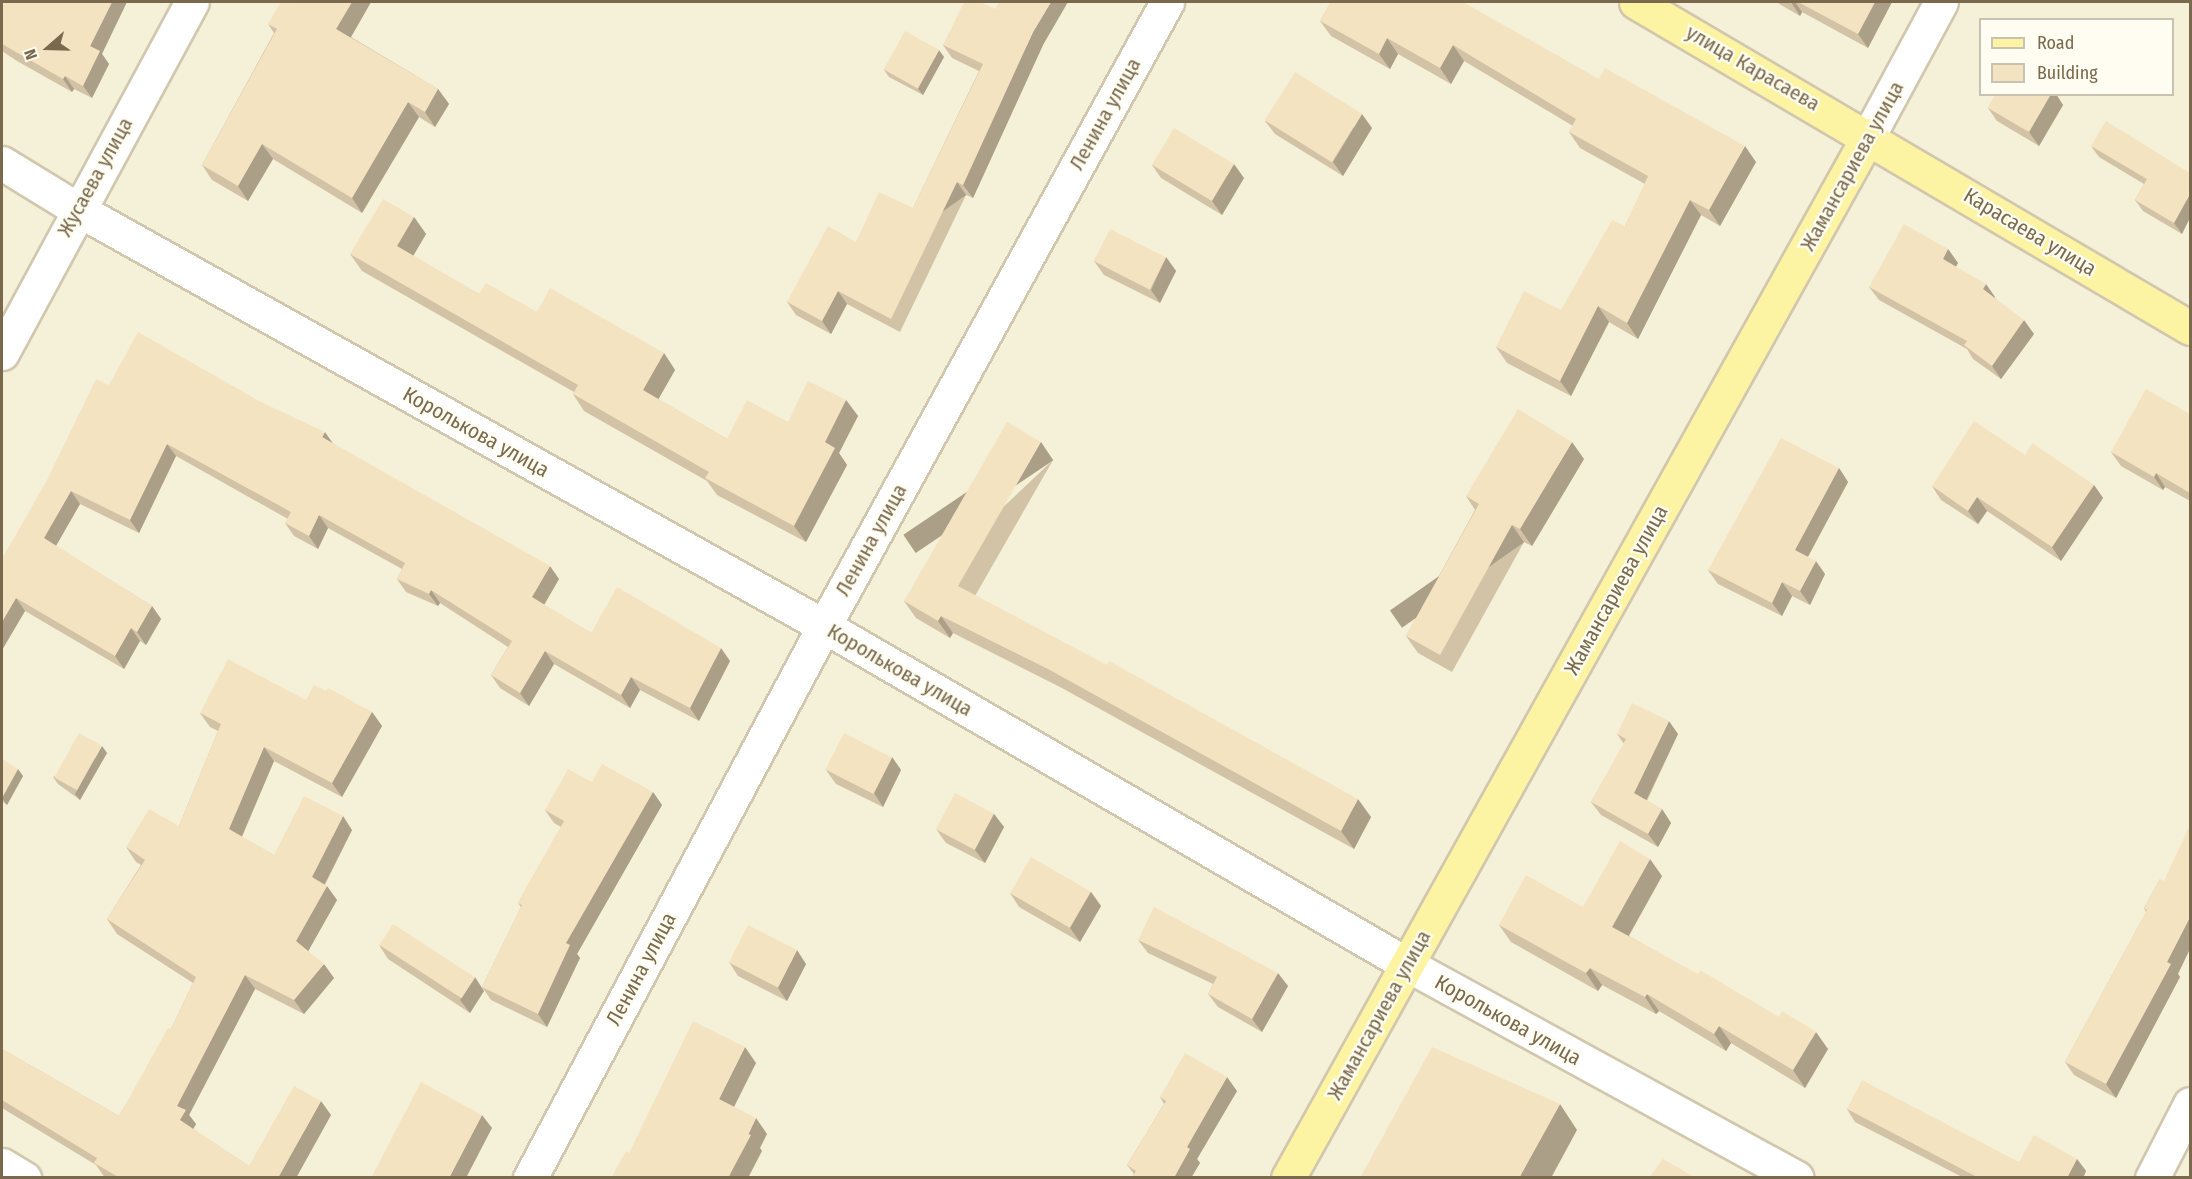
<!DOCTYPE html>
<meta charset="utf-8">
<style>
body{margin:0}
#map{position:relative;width:2192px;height:1179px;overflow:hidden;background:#fdfbea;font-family:"Fira Sans Condensed",sans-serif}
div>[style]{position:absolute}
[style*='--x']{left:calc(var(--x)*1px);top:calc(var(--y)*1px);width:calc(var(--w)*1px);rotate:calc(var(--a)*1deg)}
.residential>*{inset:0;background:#f5f0d8}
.roads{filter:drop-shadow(2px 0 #d1c7ae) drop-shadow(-2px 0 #d1c7ae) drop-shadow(0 2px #d1c7ae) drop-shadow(0 -2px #d1c7ae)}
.minor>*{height:33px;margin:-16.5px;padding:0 16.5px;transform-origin:16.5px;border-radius:16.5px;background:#fff}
.major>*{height:33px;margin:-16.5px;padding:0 16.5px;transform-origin:16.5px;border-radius:16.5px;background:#fcf4a2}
.wall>*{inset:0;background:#d2c3a6}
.shaded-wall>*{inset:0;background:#ab9f87;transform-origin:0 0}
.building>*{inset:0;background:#f4e3c1;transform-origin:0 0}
span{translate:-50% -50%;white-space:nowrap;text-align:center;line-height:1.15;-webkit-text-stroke:4.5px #fffdf2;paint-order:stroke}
.street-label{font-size:21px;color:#7a694c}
.frame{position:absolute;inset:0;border:3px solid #7a694c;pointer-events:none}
.legend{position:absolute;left:1979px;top:18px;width:195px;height:78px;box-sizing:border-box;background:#fffdf2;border:2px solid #cac2b0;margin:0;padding:8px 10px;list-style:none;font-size:18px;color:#7a694c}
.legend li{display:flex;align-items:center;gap:12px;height:30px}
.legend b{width:30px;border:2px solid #cac2b0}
.north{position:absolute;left:18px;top:18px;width:60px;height:60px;-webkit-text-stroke:4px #fffdf2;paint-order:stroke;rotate:250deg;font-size:16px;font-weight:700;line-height:24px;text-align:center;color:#7a694c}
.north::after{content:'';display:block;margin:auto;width:21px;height:27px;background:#7a694c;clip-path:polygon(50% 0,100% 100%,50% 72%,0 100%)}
</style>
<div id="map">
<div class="residential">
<div style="clip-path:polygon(evenodd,2px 2px,2190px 2px,2190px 1177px,2px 1177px,2px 2px,1980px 20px,2172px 20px,2172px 94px,1980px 94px,1980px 20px)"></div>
</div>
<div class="roads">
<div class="minor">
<div style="--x:1869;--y:135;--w:151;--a:-61.6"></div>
<div style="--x:2;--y:163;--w:88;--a:31.5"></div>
<div style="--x:77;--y:209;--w:856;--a:29.17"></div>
<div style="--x:824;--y:626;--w:675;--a:30.13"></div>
<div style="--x:1408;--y:965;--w:443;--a:28.7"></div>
<div style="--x:2;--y:353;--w:399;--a:-61.6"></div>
<div style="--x:2;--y:1165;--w:26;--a:31"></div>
<div style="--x:530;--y:1178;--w:625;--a:-61.96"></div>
<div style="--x:824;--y:626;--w:712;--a:-61.2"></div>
<div style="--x:2152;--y:1178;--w:83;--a:-62.8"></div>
</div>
<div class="major">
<div style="--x:1636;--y:2;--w:643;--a:30.47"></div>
<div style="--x:1288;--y:1178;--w:1194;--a:-60.88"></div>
</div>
</div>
<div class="wall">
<div style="clip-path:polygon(2px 2px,102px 54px,109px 64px,92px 98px,74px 89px,72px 92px,17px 61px,2px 51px)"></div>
<div style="clip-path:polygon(291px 2px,371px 2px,351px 37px,438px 89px,449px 104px,435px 127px,419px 117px,362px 213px,273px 159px,248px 201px,212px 180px,202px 165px,274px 33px,268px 24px,289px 4px)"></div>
<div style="clip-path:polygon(1331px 2px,1599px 79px,1756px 162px,1720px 226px,1701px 215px,1638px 339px,1609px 322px,1571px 396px,1507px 363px,1496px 347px,1561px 310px,1625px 226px,1645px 184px,1580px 148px,1569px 132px,1573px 126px,1464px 61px,1451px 84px,1398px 54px,1390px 69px,1331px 36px,1320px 21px)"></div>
<div style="clip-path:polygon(1776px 2px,1892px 2px,1868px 48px,1802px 12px,1800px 16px)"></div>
<div style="clip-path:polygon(943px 45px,1043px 45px,973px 198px,966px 195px,900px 332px,847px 304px,831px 334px,796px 315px,787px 302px,856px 242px,913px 208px,979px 71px,952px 58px)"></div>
<div style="clip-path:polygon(944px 57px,923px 95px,889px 77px,884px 70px)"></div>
<div style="clip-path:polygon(1996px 94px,2056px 94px,2063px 105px,2039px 146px,1997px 121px,1988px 108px)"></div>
<div style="clip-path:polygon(1265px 121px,1372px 128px,1343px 176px,1275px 134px)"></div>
<div style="clip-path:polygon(2091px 146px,2190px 173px,2182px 234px,2143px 211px,2135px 200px,2144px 184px,2099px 157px)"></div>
<div style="clip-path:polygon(1152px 165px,1244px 178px,1222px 215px,1161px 178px)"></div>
<div style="clip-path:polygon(414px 217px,426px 234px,413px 256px,479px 294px,537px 312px,664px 353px,675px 370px,658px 399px,727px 439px,788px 422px,846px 400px,858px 416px,839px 453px,847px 465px,806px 542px,717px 495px,707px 481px,584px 411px,573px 394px,574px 392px,362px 271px,350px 254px)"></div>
<div style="clip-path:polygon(1948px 249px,1958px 263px,1956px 267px,1995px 297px,1995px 298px,2034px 334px,2001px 379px,1973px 359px,1967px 349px,1879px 300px,1869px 287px)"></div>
<div style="clip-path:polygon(1166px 257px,1176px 271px,1160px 303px,1104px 275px,1094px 261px)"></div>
<div style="clip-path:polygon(109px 385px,333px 444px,559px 579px,544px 605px,591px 633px,730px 661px,699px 721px,640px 690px,630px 708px,554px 664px,529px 706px,500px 688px,491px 675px,508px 647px,440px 603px,438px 606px,406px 592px,397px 579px,402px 569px,328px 528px,318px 549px,294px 536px,285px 523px,288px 519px,176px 456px,139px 533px,80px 504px,56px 546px,152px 606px,161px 619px,146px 645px,140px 641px,124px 669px,25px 611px,2px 650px,2px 559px)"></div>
<div style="clip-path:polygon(2190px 414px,2190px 501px,2165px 487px,2163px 490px,2121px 466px,2111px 452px)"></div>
<div style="clip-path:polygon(2025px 455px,2094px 485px,2103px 498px,2061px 561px,1987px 511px,1978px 524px,1941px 500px,1932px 486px)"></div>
<div style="clip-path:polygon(1584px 459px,1532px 546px,1524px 542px,1452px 672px,1418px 653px,1406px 636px,1475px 510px,1466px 496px)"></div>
<div style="clip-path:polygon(1053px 460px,975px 596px,1371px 817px,1354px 849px,1060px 687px,953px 633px,950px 638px,916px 618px,904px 601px)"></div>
<div style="clip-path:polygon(1839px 468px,1848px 482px,1808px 557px,1825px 574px,1810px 605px,1792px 596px,1782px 616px,1718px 584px,1708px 570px)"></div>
<div style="clip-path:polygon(326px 691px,372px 712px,382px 726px,342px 797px,274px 761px,242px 837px,274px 855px,352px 830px,325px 885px,337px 900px,308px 951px,334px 978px,304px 1014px,255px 989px,189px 1115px,196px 1124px,193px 1129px,249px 1166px,331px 1115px,296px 1178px,105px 1178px,96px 1165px,2px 1108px,2px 1049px,119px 1116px,171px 1029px,193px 983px,117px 934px,107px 919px,141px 865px,136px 862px,126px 847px,179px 826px,218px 731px,210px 727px,200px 713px,306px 700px)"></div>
<div style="clip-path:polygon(1617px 734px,1678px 734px,1647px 801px,1662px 809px,1671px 823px,1658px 847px,1601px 815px,1591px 802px,1624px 744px)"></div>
<div style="clip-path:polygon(107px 753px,80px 800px,58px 784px,53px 777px)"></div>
<div style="clip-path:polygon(892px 757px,901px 770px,883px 807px,836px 784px,826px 770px)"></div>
<div style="clip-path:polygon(2px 759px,23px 776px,7px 805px,2px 801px)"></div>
<div style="clip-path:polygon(592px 782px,653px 792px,662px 805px,577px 954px,580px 958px,547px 1027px,491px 1000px,482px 987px,521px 907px,518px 903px,561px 827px,554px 823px,545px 810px)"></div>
<div style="clip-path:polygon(994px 814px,1004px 827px,985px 863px,946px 843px,936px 829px)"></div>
<div style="clip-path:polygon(1662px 876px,1629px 936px,1828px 1049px,1805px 1088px,1731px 1043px,1726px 1051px,1659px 1011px,1656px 1014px,1602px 985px,1598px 991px,1511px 942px,1499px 925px,1583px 907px)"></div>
<div style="clip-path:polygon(2160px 879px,2178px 974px,2180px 977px,2116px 1098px,2074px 1075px,2065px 1062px,2146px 912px,2144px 908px)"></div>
<div style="clip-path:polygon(1091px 892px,1101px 906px,1080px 942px,1019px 907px,1010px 893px)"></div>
<div style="clip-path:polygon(1138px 940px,1288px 986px,1262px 1032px,1218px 1007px,1208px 994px,1213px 984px,1148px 953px)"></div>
<div style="clip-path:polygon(379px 945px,484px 991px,470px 1013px,388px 959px)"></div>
<div style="clip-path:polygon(729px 962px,806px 964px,787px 1001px,738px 976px)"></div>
<div style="clip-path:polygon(1237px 1091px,1197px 1159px,1200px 1163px,1191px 1178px,1132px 1178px,1134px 1174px,1127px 1165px,1164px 1104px,1160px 1097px)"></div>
<div style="clip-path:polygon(1847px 1109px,2019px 1162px,2077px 1159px,2086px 1171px,2083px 1178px,1964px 1178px,1855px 1122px)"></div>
</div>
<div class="shaded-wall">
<div style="clip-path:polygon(112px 2px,127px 2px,102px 54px,109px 64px,92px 98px,83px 86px,90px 46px)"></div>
<div style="clip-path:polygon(352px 2px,371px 2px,347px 44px,336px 29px)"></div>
<div style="clip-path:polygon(1051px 2px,1068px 2px,1043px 45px,973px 198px,963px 185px,1033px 32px)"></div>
<div style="clip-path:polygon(1791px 2px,1795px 2px,1802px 12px,1800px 16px)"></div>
<div style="clip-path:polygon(1875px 2px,1892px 2px,1868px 48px,1858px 34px)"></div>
<div style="clip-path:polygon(1387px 38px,1398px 54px,1390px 69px,1379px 54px)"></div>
<div style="clip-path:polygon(1453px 45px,1464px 61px,1451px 84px,1440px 68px)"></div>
<div style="clip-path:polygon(939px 50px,944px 57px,923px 95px,918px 89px)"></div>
<div style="clip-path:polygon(65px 76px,74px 89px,72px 92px,63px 79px)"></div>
<div style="clip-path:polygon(438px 89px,449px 104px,435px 127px,425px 112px)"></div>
<div style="clip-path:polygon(2051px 94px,2056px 94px,2063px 105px,2039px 146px,2029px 132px)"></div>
<div style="clip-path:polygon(408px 102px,419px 117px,362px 213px,352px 198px)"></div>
<div style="clip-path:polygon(1362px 114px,1372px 128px,1343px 176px,1333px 162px)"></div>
<div style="clip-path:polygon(262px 144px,273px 159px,248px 201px,238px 186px)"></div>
<div style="clip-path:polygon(1745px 146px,1756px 162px,1720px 226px,1709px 210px)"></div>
<div style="clip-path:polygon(1234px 164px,1244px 178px,1222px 215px,1212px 201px)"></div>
<div style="left:957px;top:182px;width:16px;height:152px;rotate:55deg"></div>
<div style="clip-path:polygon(2190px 194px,2190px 218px,2182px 234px,2174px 223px)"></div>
<div style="clip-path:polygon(1690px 200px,1701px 215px,1638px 339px,1627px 323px)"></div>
<div style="clip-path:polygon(414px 217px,426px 234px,409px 263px,397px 246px)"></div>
<div style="clip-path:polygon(1948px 249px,1958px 263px,1952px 273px,1943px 259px)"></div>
<div style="clip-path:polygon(1166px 257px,1176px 271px,1160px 303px,1151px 290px)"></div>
<div style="clip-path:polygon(1986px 284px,1995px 297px,1992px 303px,1983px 289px)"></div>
<div style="clip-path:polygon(838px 291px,847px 304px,831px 334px,822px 321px)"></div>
<div style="clip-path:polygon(1598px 306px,1609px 322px,1571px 396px,1560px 381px)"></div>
<div style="clip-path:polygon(2024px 320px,2034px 334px,2001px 379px,1992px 366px)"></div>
<div style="clip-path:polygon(664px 353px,675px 370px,654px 407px,643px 390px)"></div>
<div style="clip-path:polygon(846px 400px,858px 416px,839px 453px,847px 465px,806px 542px,794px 526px,825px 442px)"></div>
<div style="clip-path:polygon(325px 432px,334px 445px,322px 437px)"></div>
<div style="left:1041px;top:442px;width:22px;height:166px;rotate:56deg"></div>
<div style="clip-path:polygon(1572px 442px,1584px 459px,1532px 546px,1520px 529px)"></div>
<div style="clip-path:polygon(167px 444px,176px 456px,139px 533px,130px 520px)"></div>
<div style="clip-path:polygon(1839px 468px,1848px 482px,1804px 564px,1795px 550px)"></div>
<div style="clip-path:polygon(2156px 473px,2165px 487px,2163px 490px,2154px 477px)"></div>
<div style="clip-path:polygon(2094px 485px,2103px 498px,2061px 561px,2052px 547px)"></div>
<div style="clip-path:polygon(71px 491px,80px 504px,53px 551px,44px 538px)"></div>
<div style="clip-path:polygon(1977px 497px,1987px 511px,1978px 524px,1968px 511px)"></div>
<div style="clip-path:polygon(319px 515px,328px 528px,318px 549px,309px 536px)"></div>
<div style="left:1512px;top:525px;width:21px;height:149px;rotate:55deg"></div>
<div style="clip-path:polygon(1816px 561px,1825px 574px,1810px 605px,1800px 591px)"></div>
<div style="clip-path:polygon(550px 566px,559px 579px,541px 610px,532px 597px)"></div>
<div style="clip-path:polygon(1782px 582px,1792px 596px,1782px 616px,1772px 603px)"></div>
<div style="clip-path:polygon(431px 590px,440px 603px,438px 606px,429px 594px)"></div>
<div style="clip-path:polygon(16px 598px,25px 611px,2px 650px,2px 622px)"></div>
<div style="clip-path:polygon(152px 606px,161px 619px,146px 645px,137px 632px)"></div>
<div style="clip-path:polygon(941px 616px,953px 633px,950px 638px,938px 621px)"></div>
<div style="clip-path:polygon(131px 628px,140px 641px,124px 669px,115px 656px)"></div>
<div style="clip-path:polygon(721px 648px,730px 661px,699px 721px,690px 708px)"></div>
<div style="clip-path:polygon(545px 651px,554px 664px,529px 706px,520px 693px)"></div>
<div style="clip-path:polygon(631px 677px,640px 690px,630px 708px,621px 695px)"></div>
<div style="clip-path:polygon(372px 712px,382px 726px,342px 797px,332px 783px)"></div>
<div style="clip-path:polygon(1669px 721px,1678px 734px,1643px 807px,1634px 793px)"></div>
<div style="clip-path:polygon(102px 746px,107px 753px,80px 800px,75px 794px)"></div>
<div style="clip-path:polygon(264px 747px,274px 761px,239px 843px,229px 829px)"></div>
<div style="clip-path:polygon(892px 757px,901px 770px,883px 807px,874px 793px)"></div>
<div style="clip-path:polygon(18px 769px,23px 776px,7px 805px,2px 798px)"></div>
<div style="clip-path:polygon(653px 792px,662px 805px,577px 954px,580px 958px,547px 1027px,538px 1014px,566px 943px)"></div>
<div style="clip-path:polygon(1358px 799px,1371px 817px,1354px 849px,1341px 831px)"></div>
<div style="clip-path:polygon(1662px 809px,1671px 823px,1658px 847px,1648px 834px)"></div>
<div style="clip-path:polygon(994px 814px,1004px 827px,985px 863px,975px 850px)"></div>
<div style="clip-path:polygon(343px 816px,352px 830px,321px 891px,312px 877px)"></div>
<div style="clip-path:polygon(1650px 859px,1662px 876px,1624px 944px,1612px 927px)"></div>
<div style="clip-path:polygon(327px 886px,337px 900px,306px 955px,296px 941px)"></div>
<div style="clip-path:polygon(1091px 892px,1101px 906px,1080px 942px,1070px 928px)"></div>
<div style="clip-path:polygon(2190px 917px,2190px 949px,2178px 974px,2180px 977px,2116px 1098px,2106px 1084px,2167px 962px)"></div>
<div style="clip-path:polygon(797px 950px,806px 964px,787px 1001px,778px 988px)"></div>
<div style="clip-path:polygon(324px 964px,334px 978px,304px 1014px,294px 1000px)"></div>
<div style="clip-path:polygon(1590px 968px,1602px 985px,1598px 991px,1586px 973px)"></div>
<div style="clip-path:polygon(1278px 973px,1288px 986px,1262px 1032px,1252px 1019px)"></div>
<div style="clip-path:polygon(245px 975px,255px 989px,189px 1115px,196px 1124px,190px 1135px,180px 1120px,177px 1106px)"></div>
<div style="clip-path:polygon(475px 977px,484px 991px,470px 1013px,460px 1000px)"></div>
<div style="clip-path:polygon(1647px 994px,1659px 1011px,1656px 1014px,1645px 997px)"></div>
<div style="clip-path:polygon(1719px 1026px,1731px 1043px,1726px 1051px,1714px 1034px)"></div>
<div style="clip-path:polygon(1816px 1032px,1828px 1049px,1805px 1088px,1793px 1070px)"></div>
<div style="clip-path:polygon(745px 1047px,756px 1063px,730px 1115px,719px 1099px)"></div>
<div style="clip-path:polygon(1227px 1077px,1237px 1091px,1197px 1159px,1200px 1163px,1191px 1178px,1174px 1178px,1187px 1147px)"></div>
<div style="clip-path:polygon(321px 1101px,331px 1115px,296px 1178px,278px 1178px)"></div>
<div style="clip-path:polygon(1560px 1104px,1577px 1130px,1551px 1178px,1519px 1178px)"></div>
<div style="clip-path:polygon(482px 1115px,492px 1128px,466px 1178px,449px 1178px)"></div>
<div style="clip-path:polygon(756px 1118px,767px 1134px,760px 1148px,762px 1151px,748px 1178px,728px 1178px)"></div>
<div style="clip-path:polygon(2077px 1159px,2086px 1171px,2083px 1178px,2067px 1178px)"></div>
</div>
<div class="building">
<div style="clip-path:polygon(2px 2px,112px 2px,90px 46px,100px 51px,83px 86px,65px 76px,63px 79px,2px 44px)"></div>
<div style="clip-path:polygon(281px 2px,284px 2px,289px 4px,291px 2px,352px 2px,336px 29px,438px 89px,425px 112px,408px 102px,352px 198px,262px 144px,238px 186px,202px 165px,277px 29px,268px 24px)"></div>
<div style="clip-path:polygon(964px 2px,980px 2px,995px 9px,999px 2px,1051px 2px,1033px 32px,963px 185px,957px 182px,891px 319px,838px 291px,822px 321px,787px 302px,828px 226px,856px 242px,879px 192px,913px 208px,983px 64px,943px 45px)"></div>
<div style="clip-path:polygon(1331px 2px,1463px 2px,1599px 79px,1605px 68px,1745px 146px,1709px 210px,1690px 200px,1627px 323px,1598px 306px,1560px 381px,1496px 347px,1524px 291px,1561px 310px,1612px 220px,1625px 226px,1648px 176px,1569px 132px,1576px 119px,1453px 45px,1440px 68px,1387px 38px,1379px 54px,1320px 21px)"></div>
<div style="clip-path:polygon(1798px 2px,1875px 2px,1858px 34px)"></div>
<div style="left:905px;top:31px;width:39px;height:44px;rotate:29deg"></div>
<div style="left:1295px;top:72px;width:79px;height:57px;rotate:32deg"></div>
<div style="clip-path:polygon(1996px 94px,2051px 94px,2029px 132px,1988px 108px)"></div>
<div style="clip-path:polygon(2106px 121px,2190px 173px,2190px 194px,2174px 223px,2135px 200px,2147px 179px,2091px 146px)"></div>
<div style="left:1174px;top:128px;width:70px;height:43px;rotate:31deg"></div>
<div style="clip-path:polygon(383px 199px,414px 217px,397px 246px,479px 294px,486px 283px,537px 312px,550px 288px,664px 353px,643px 390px,727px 439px,747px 400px,788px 422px,808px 381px,846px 400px,825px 442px,835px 448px,794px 526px,705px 478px,709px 472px,573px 394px,578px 385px,350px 254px)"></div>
<div style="clip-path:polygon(1904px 224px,1948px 249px,1943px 259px,1986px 284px,1983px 289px,2024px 320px,1992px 366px,1964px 345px,1967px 341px,1869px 287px)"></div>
<div style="left:1110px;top:229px;width:63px;height:36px;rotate:27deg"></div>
<div style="clip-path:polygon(138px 332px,261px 402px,325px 432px,322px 437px,550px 566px,532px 597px,591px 633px,617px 587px,721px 648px,690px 708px,631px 677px,621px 695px,545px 651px,520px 693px,491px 675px,512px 641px,431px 590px,429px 594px,397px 579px,405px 563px,319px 515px,309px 536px,285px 523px,291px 512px,167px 444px,130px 520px,71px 491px,44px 538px,152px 606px,137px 632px,131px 628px,115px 656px,16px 598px,2px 622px,2px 559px,47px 480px,96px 379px,109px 385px)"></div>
<div style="clip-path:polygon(2146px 389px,2190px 414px,2190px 493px,2156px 473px,2154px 477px,2111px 452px)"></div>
<div style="clip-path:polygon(1518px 409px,1572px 442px,1520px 529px,1512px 525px,1440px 655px,1406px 636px,1479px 504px,1466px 496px)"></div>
<div style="clip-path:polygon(1974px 421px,2025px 455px,2032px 443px,2094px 485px,2052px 547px,1977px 497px,1968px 511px,1932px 486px)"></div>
<div style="clip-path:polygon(1007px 422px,1041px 442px,958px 586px,1107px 665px,1109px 661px,1358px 799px,1341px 831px,1048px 669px,941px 616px,938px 621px,904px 601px)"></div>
<div style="clip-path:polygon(1781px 438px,1839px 468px,1795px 550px,1816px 561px,1800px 591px,1782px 582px,1772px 603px,1708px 570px)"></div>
<div style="clip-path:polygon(228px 659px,306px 700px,314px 685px,326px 691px,328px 688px,372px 712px,332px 783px,264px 747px,229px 829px,274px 855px,304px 796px,343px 816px,312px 877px,327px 886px,296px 941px,324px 964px,294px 1000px,245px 975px,177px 1106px,186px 1110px,180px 1120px,249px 1166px,294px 1086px,321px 1101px,278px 1178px,120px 1178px,94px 1163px,97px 1158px,2px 1100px,2px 1049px,119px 1116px,168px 1028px,171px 1029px,196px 977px,107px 919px,145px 860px,126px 847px,149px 809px,179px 826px,221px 724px,200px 713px)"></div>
<div style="clip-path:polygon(1632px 703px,1669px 721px,1634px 793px,1662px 809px,1648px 834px,1591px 802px,1626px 739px,1617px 734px)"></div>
<div style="left:79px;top:733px;width:26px;height:51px;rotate:29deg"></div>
<div style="left:844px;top:733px;width:54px;height:41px;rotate:27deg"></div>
<div style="clip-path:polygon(2px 759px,18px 769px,2px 798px)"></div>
<div style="clip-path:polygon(602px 764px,653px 792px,566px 943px,570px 945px,538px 1014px,482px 987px,522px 905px,518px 903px,564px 821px,545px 810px,568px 769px,592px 782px)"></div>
<div style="left:955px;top:793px;width:44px;height:41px;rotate:28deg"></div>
<div style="clip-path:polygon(2190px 825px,2190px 917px,2167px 962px,2171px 964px,2106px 1084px,2065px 1062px,2147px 910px,2144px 908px,2160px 879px,2164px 881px)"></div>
<div style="clip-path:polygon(1620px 841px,1650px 859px,1612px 927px,1698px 974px,1700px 970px,1779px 1017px,1782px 1011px,1816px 1032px,1793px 1070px,1719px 1026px,1714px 1034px,1647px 994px,1645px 997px,1590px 968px,1586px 973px,1499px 925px,1526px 875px,1583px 907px)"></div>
<div style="left:1031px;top:857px;width:69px;height:42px;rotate:30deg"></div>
<div style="clip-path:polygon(1154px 907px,1278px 973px,1252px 1019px,1208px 994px,1217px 977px,1138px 940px)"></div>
<div style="left:393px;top:924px;width:98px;height:25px;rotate:33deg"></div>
<div style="left:748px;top:925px;width:55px;height:42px;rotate:27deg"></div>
<div style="clip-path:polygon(693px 1021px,745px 1047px,719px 1099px,756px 1118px,748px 1134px,751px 1135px,728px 1178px,611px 1178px,626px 1151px,629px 1153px)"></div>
<div style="clip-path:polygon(1432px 1047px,1560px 1104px,1519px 1178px,1360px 1178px)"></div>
<div style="clip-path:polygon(1185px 1053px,1227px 1077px,1187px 1147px,1190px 1149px,1174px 1178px,1132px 1178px,1136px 1171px,1127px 1165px,1166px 1101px,1160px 1097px)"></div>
<div style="clip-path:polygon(1862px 1080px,2019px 1162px,2034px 1135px,2077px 1159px,2067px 1178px,1979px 1178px,1847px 1109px)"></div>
<div style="clip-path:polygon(421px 1082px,482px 1115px,449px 1178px,371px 1178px)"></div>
<div style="clip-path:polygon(1663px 1159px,1696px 1178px,1649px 1178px)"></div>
</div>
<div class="street-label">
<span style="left:1753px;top:68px;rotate:30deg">улица Карасаева</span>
<span style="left:1105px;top:114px;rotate:-61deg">Ленина улица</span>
<span style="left:1852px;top:166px;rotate:-61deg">Жамансариева улица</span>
<span style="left:95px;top:177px;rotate:-61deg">Жусаева улица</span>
<span style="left:2030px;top:232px;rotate:31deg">Карасаева улица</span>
<span style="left:476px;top:432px;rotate:29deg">Королькова улица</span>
<span style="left:871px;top:540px;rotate:-61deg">Ленина улица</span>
<span style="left:1616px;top:590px;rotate:-61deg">Жамансариева улица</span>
<span style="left:900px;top:670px;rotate:30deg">Королькова улица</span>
<span style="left:641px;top:969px;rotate:-62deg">Ленина улица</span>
<span style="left:1379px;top:1015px;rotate:-61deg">Жамансариева улица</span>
<span style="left:1508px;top:1020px;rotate:29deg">Королькова улица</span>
</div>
<div class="frame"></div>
<ul class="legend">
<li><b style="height:8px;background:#fcf4a2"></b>Road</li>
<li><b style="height:16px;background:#f4e3c1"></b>Building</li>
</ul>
<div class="north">N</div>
</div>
